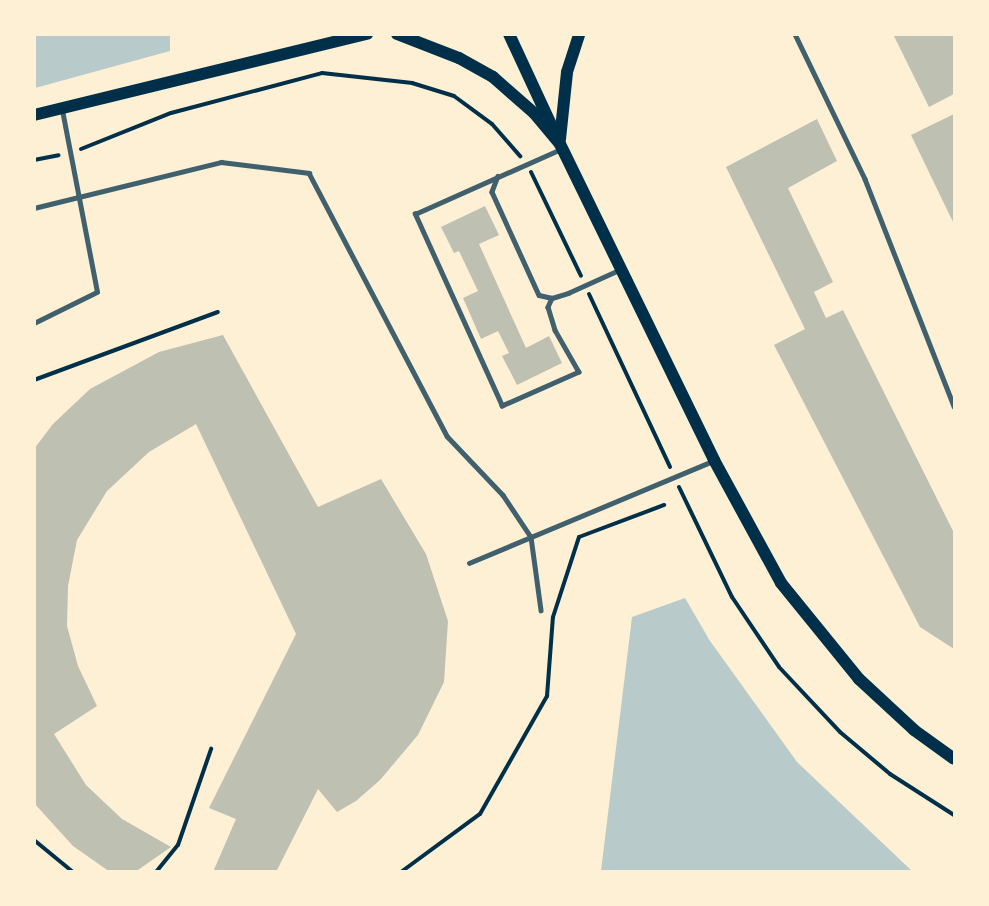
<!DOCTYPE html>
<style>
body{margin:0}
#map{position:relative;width:989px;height:906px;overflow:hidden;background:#fdf0d5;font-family:"IBM Plex Serif",serif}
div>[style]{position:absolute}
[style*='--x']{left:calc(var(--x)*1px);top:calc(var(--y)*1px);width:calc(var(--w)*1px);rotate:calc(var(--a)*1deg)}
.green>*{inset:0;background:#b9caca}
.building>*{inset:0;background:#bec0b2}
.path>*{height:4px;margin:-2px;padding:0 2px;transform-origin:2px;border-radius:2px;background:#003049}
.service>*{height:4.5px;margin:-2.25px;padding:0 2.25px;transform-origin:2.25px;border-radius:2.25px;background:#3f606c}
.secondary>*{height:12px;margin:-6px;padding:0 6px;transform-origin:6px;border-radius:6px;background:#003049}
span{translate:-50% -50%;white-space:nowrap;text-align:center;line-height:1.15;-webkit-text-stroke:6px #fdf0d5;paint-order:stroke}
.frame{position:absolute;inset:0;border:36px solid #fdf0d5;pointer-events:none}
</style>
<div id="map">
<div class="green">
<div style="clip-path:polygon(35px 34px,170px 35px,170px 51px,35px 88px)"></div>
<div style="clip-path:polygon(685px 598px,710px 641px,797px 762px,912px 871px,601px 871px,632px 617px)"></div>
</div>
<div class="building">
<div style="clip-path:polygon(893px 34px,954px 34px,954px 94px,929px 107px)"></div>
<div style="clip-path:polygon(954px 114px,954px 224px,911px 135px)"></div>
<div style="clip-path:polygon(817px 119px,837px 161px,788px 188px,833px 282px,814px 292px,826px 318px,843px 310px,954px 533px,954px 649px,920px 627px,774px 345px,805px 329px,726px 167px)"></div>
<div style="clip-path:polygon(485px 206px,499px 235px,479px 244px,526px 348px,549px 336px,562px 363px,517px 385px,502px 356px,509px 353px,498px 331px,481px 339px,463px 298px,478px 291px,459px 251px,454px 253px,441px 227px)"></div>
<div style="clip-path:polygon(223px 335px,318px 507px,381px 479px,426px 554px,448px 621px,444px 682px,418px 735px,380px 780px,356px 801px,337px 812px,318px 789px,276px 872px,213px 872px,236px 819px,209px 808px,296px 634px,196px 424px,149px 452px,107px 491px,77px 540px,68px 586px,67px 626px,78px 666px,97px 706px,54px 734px,86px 785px,122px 819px,171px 847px,135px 872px,110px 872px,73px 846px,34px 803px,34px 449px,53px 424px,90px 389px,159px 352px)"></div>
</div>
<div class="path">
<div style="--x:81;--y:149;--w:97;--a:-21.8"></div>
<div style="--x:171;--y:113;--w:156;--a:-14.8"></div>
<div style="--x:322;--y:73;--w:91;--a:6.3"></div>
<div style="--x:412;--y:83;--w:44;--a:17.2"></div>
<div style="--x:454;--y:96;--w:47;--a:36.4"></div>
<div style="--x:492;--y:124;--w:43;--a:48.8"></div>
<div style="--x:34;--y:160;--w:25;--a:-11"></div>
<div style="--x:531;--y:172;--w:115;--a:64.3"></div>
<div style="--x:589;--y:294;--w:191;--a:64.9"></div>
<div style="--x:34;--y:380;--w:196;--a:-20.3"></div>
<div style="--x:679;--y:487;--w:122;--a:64.3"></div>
<div style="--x:732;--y:597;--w:84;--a:56.1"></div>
<div style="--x:779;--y:667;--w:89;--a:46.8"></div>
<div style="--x:840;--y:732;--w:65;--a:40"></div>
<div style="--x:890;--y:774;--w:76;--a:32.6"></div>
<div style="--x:34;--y:840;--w:50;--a:39.4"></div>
<div style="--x:156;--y:872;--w:35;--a:-51"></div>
<div style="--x:178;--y:845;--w:102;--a:-71"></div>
<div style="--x:401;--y:872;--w:98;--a:-36.3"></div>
<div style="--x:480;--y:814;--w:136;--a:-60.4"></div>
<div style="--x:547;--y:696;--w:79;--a:-85.7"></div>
<div style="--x:553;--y:617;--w:84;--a:-72"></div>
<div style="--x:579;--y:537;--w:91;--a:-20.6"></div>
</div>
<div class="service">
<div style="--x:795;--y:34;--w:161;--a:64.2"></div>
<div style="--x:865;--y:179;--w:244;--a:68.6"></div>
<div style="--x:498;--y:176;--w:17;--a:111"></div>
<div style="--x:492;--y:192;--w:113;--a:65.5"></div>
<div style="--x:539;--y:295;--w:13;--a:13"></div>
<div style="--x:552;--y:298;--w:17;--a:-17"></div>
<div style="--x:568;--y:293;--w:56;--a:-24.3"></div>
<div style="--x:34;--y:208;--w:193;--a:-13.8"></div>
<div style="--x:221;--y:162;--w:89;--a:7.1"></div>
<div style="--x:309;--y:173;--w:297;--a:62.3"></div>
<div style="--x:447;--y:436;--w:81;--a:46.5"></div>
<div style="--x:503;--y:495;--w:50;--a:56.3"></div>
<div style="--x:531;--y:537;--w:74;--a:82.2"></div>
<div style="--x:552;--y:298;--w:10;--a:114"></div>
<div style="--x:548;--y:307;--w:24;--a:73"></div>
<div style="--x:555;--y:330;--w:48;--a:60.3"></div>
<div style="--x:579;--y:372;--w:84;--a:156.2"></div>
<div style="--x:502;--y:406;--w:211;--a:-114.4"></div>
<div style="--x:415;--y:214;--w:160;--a:-24"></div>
<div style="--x:34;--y:323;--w:70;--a:-26.2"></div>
<div style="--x:97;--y:292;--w:185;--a:-100.9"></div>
<div style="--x:469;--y:563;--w:264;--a:-22.7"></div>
</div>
<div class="secondary">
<div style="--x:397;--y:34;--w:66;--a:21.2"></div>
<div style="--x:459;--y:58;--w:39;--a:29"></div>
<div style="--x:493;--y:77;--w:55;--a:41.3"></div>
<div style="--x:534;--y:113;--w:40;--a:50"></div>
<div style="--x:560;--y:144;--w:352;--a:64"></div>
<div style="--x:714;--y:460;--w:140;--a:61.4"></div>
<div style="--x:781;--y:583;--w:124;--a:50.9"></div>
<div style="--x:859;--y:679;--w:75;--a:42.8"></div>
<div style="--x:914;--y:730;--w:49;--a:35.9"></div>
<div style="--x:509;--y:34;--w:105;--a:65.1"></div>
<div style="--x:34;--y:115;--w:343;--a:-13.7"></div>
<div style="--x:560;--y:139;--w:67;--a:-84"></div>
<div style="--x:567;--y:72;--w:40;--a:-72"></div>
</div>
<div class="frame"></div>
</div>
